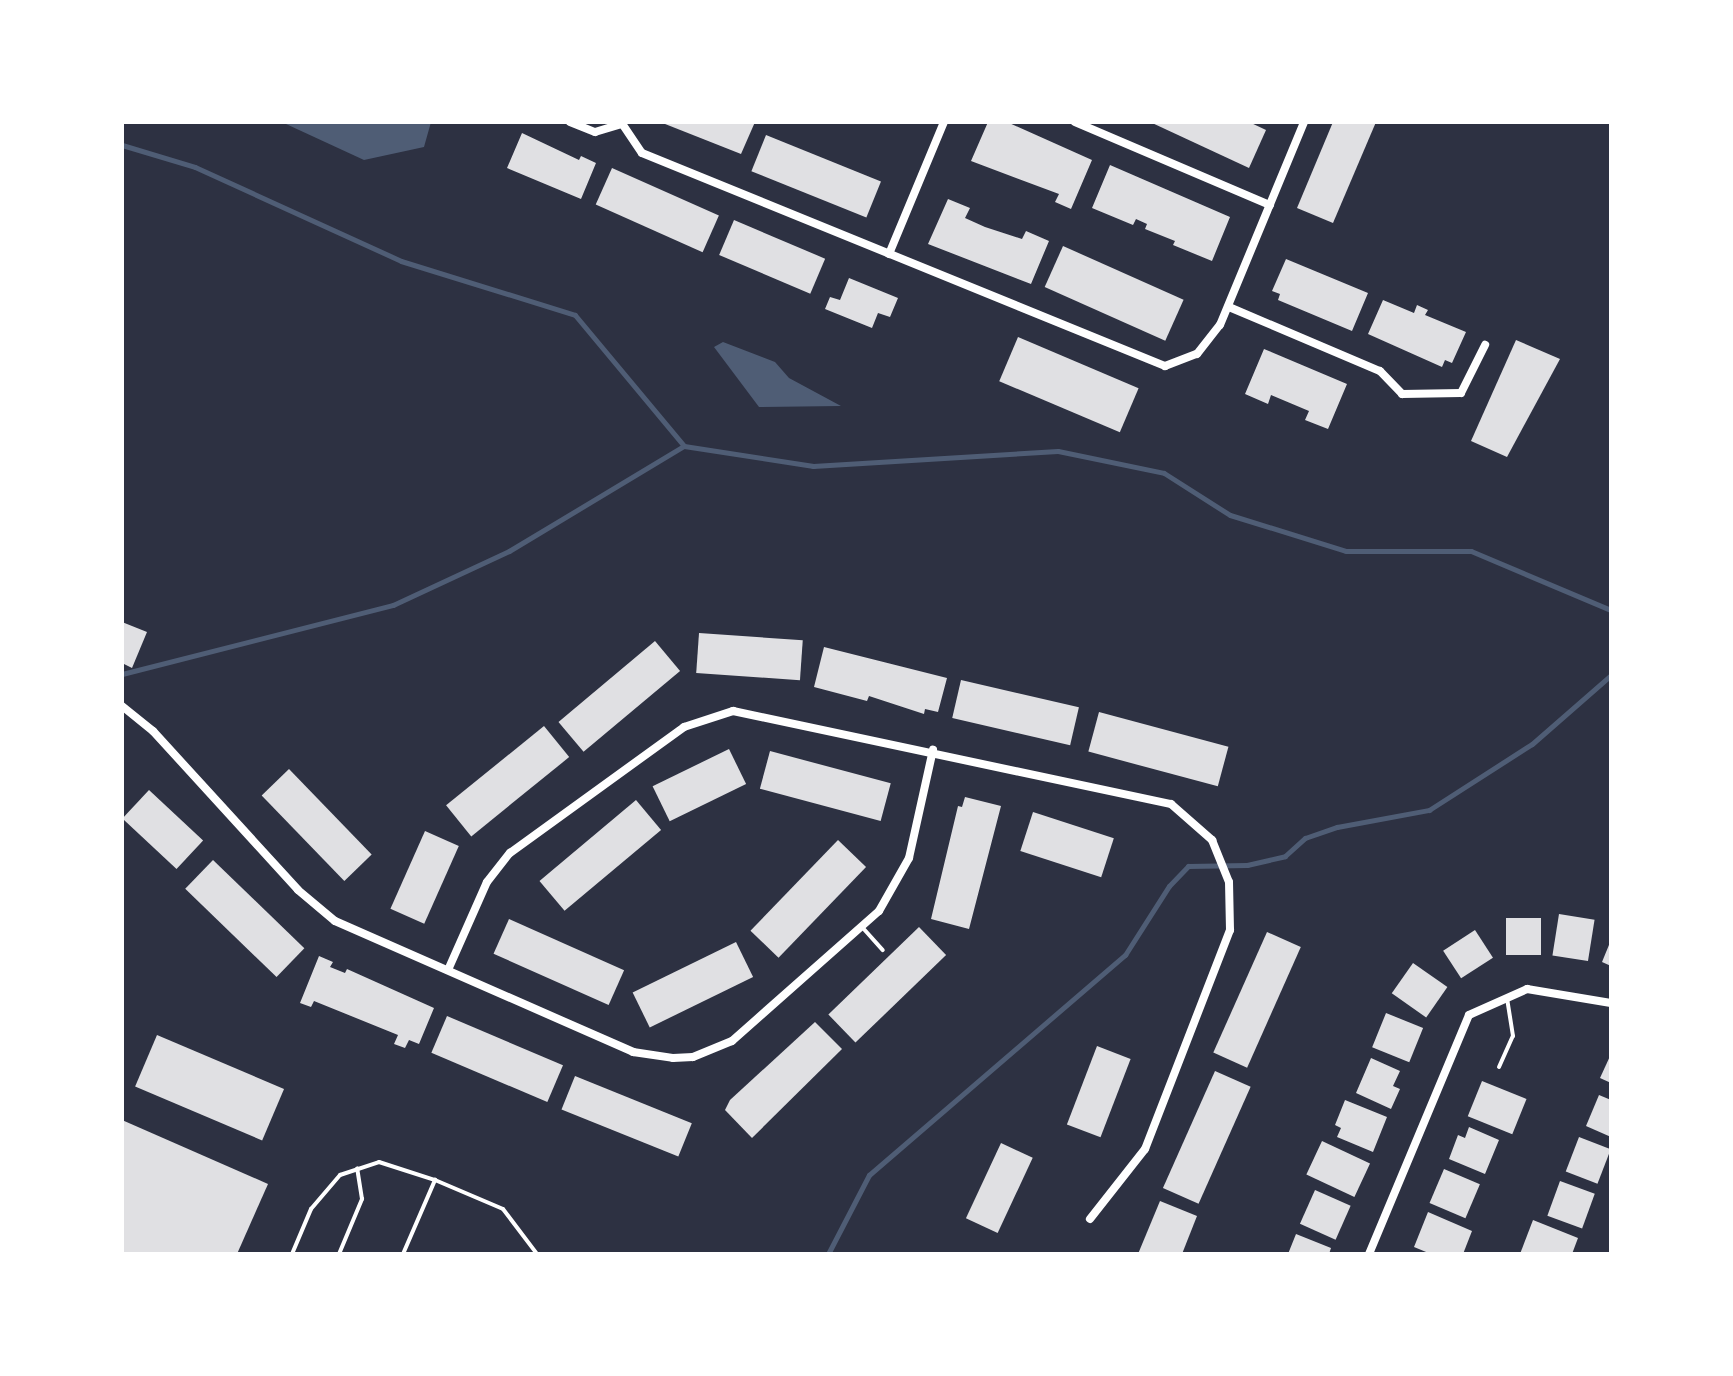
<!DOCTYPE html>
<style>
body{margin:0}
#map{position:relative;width:1733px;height:1376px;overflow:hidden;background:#2d3142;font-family:Inter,sans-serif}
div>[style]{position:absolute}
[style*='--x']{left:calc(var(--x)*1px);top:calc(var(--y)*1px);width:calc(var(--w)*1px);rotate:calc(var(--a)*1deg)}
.water>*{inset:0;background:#4f5d75}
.stream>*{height:5px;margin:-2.5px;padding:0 2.5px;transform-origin:2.5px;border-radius:2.5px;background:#4f5d75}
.building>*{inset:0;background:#e0e0e3;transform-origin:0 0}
.service>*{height:4px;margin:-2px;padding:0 2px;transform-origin:2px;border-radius:2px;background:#fff}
.minor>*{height:8px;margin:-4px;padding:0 4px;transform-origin:4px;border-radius:4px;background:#fff}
span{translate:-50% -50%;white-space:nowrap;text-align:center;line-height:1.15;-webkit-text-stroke:7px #fff;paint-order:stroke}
.frame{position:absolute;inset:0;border:124px solid #fff;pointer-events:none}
</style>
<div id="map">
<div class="water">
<div style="clip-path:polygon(431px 122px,424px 147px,364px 160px,286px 124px)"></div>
<div style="clip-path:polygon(723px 342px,775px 362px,789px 378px,841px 406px,759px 407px,714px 347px)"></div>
</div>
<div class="stream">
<div style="--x:122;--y:145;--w:76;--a:16.8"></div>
<div style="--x:195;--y:167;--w:226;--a:24.5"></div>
<div style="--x:401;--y:261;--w:182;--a:17.2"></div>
<div style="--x:575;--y:315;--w:170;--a:50.2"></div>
<div style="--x:122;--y:674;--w:280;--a:-14.3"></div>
<div style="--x:393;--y:605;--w:128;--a:-25"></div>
<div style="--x:509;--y:551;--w:204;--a:-31"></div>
<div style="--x:684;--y:446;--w:131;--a:8.8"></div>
<div style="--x:813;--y:466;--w:245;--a:-3.5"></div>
<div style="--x:1058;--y:451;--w:108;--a:11.7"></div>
<div style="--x:1164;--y:473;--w:78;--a:32.5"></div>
<div style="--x:1230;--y:515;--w:121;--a:17.2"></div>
<div style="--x:1346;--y:551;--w:125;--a:0"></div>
<div style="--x:1471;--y:551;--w:152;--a:22.9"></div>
<div style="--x:828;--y:1254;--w:89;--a:-62.6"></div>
<div style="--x:869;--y:1175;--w:338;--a:-40.7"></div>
<div style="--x:1125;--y:955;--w:82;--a:-57.5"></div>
<div style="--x:1169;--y:886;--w:28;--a:-46"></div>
<div style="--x:1188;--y:866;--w:59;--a:-1"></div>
<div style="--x:1247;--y:865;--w:39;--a:-13"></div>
<div style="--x:1285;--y:856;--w:27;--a:-42"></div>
<div style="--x:1305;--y:838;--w:34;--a:-19"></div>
<div style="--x:1337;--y:827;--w:94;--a:-10.5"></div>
<div style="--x:1429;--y:810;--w:122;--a:-32.7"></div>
<div style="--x:1532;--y:744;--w:105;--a:-41.1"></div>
</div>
<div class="building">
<div style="clip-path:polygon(660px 122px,755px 122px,741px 154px)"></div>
<div style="clip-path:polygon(988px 122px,1007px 122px,1092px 160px,1071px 209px,1055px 202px,1059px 194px,971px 161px)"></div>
<div style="clip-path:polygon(1150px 122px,1249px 122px,1266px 130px,1249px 168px)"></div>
<div style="clip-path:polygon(1333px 122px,1376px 122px,1333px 223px,1297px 208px)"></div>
<div style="clip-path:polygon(522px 133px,579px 160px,581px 156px,596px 163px,581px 199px,507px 168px)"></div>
<div style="left:766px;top:135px;width:124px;height:39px;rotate:22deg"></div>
<div style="clip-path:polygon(1110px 165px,1230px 217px,1212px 261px,1173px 245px,1175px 241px,1145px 229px,1147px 224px,1136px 219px,1133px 225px,1092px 208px)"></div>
<div style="left:612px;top:168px;width:117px;height:40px;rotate:24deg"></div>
<div style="clip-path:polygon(948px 199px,970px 208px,965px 218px,985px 227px,1022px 239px,1026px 231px,1049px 241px,1031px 284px,928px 244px)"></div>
<div style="left:734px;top:220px;width:99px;height:38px;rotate:23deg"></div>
<div style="left:1063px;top:246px;width:132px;height:45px;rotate:24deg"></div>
<div style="clip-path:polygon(1286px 259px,1368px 293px,1352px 331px,1278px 300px,1280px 294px,1272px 291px)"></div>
<div style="clip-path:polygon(849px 278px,898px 298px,890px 317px,878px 313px,872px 328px,825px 309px,830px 297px,840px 300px)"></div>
<div style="clip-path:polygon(1383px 300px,1414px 313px,1417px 305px,1428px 310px,1425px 315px,1466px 332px,1452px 363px,1445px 360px,1442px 367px,1368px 334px)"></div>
<div style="left:1018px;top:337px;width:131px;height:48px;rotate:23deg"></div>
<div style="clip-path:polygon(1516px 340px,1560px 359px,1507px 457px,1471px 441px)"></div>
<div style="clip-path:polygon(1264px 349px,1347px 384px,1328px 429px,1305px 420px,1309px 411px,1271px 395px,1268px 404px,1245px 394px)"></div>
<div style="clip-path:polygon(122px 622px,147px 632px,132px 668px,122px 663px)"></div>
<div style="left:699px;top:633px;width:104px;height:40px;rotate:4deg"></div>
<div style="left:655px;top:641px;width:39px;height:126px;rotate:50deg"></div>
<div style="clip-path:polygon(824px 647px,947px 678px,938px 712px,925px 709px,924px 714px,869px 696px,867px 701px,814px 687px)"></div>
<div style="left:961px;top:680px;width:121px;height:39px;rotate:13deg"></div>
<div style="left:1099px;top:712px;width:134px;height:41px;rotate:15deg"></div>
<div style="left:544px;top:726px;width:40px;height:126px;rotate:51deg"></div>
<div style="left:729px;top:749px;width:39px;height:85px;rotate:64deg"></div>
<div style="left:770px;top:751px;width:125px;height:39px;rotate:15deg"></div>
<div style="left:289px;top:769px;width:119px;height:38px;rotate:46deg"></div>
<div style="left:149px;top:790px;width:74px;height:39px;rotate:43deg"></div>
<div style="clip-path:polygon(965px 797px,1001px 806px,969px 929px,931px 919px,958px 806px,962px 807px)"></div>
<div style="left:636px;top:800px;width:39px;height:126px;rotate:50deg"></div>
<div style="left:1033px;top:812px;width:85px;height:41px;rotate:18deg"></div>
<div style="left:425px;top:831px;width:37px;height:85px;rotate:24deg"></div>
<div style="left:838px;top:840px;width:39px;height:126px;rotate:44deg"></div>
<div style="left:213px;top:860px;width:127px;height:40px;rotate:44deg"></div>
<div style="left:1559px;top:914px;width:36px;height:42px;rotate:9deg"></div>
<div style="left:1506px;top:918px;width:35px;height:37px"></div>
<div style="left:509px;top:919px;width:126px;height:38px;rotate:24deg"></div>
<div style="left:919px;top:927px;width:39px;height:126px;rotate:46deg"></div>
<div style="left:1475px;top:930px;width:33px;height:38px;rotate:57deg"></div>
<div style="left:1267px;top:932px;width:37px;height:132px;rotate:24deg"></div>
<div style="clip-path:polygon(1611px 940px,1611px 966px,1602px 962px)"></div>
<div style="left:736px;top:942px;width:39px;height:115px;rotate:64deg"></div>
<div style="clip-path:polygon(319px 956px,333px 962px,330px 967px,345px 973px,347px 969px,434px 1008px,419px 1044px,409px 1040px,405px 1048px,394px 1044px,398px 1035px,314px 1001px,311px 1007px,300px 1003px)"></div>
<div style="left:1413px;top:963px;width:42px;height:37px;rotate:35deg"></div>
<div style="left:1386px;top:1013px;width:40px;height:37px;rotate:22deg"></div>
<div style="left:447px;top:1016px;width:126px;height:40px;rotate:23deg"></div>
<div style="clip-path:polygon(815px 1022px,842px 1049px,752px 1138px,725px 1110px,730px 1100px)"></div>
<div style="left:157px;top:1035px;width:138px;height:56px;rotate:23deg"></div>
<div style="left:1097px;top:1046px;width:36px;height:84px;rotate:21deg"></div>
<div style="clip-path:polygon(1611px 1054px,1611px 1083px,1600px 1078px)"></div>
<div style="clip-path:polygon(1371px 1058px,1400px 1071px,1393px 1086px,1400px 1089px,1391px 1109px,1356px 1093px)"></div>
<div style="left:1215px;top:1071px;width:39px;height:128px;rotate:24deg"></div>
<div style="left:575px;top:1076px;width:126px;height:36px;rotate:22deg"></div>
<div style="left:1482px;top:1081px;width:48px;height:38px;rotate:22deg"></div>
<div style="clip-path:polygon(1599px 1095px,1611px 1100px,1611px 1137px,1586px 1126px)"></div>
<div style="clip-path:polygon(1345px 1100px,1387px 1117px,1373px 1152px,1337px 1137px,1341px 1128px,1335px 1125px)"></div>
<div style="clip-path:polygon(122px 1120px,268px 1184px,237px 1254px,122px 1254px)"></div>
<div style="clip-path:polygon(1469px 1127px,1499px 1140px,1485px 1174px,1449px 1159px,1458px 1135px,1465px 1138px)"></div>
<div style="left:1579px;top:1137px;width:34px;height:37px;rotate:21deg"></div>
<div style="left:1322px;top:1141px;width:53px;height:37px;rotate:25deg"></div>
<div style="left:1001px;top:1143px;width:35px;height:83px;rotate:25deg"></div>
<div style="left:1444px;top:1169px;width:39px;height:37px;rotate:23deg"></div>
<div style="left:1560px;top:1181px;width:37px;height:37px;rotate:20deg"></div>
<div style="left:1315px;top:1190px;width:39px;height:37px;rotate:24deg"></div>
<div style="clip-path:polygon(1160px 1201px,1197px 1216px,1182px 1254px,1138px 1254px)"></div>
<div style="clip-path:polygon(1428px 1212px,1472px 1231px,1463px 1254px,1431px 1254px,1414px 1247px)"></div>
<div style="clip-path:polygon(1533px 1220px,1578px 1238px,1572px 1254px,1520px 1254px)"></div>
<div style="clip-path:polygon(1296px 1234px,1331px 1248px,1329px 1254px,1288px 1254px)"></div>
</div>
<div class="service">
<div style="--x:862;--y:927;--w:31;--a:48"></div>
<div style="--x:1499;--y:1067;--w:34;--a:-66"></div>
<div style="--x:1513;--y:1036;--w:36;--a:-99"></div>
<div style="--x:292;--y:1254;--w:49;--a:-67.1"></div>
<div style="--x:311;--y:1209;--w:45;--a:-49.5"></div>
<div style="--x:340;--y:1175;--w:41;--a:-18.4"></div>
<div style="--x:379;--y:1162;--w:59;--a:17.8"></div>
<div style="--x:339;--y:1254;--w:60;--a:-67.3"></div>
<div style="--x:362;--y:1199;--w:31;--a:-99"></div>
<div style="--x:403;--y:1254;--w:81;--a:-66.6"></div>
<div style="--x:435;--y:1180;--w:74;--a:23.1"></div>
<div style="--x:503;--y:1209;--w:56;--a:52.9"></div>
</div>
<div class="minor">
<div style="--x:570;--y:122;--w:27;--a:22"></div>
<div style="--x:595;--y:132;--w:28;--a:-17"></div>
<div style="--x:621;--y:122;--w:37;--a:56"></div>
<div style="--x:642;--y:153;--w:565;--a:22.16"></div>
<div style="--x:1165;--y:366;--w:34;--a:-21"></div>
<div style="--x:1197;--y:354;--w:37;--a:-52"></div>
<div style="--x:1220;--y:325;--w:220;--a:-67.5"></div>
<div style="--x:1075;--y:122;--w:212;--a:23.1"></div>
<div style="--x:889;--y:254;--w:143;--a:-67.4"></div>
<div style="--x:1229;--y:307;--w:164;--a:23"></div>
<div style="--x:1380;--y:371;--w:32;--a:46"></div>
<div style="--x:1402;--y:394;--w:59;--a:-1"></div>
<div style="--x:1461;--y:393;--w:54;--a:-63.4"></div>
<div style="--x:122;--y:706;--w:40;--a:39"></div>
<div style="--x:153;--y:731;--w:215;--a:47.6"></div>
<div style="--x:298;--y:890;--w:48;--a:40"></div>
<div style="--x:335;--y:921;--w:326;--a:23.7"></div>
<div style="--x:633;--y:1052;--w:40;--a:8.5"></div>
<div style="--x:673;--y:1058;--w:20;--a:-3"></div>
<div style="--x:693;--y:1057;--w:42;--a:-22.3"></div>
<div style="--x:732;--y:1041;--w:196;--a:-41.5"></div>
<div style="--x:879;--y:911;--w:61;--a:-60.5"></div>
<div style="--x:909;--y:858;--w:111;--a:-77.5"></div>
<div style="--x:448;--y:970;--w:96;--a:-66.1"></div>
<div style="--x:487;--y:882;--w:37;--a:-52"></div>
<div style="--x:510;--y:853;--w:215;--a:-35.9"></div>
<div style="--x:684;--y:727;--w:52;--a:-18.1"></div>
<div style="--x:733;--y:711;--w:448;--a:12"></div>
<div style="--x:1171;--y:804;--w:55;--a:41.3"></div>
<div style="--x:1212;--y:840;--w:45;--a:68"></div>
<div style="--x:1229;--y:882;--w:48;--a:88.8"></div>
<div style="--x:1230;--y:930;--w:235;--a:111.2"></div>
<div style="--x:1145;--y:1149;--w:89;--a:128.2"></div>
<div style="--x:1369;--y:1254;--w:259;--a:-67.3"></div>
<div style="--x:1469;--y:1015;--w:64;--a:-24.1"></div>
<div style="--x:1527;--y:989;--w:85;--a:9.5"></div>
</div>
<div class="frame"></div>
</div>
